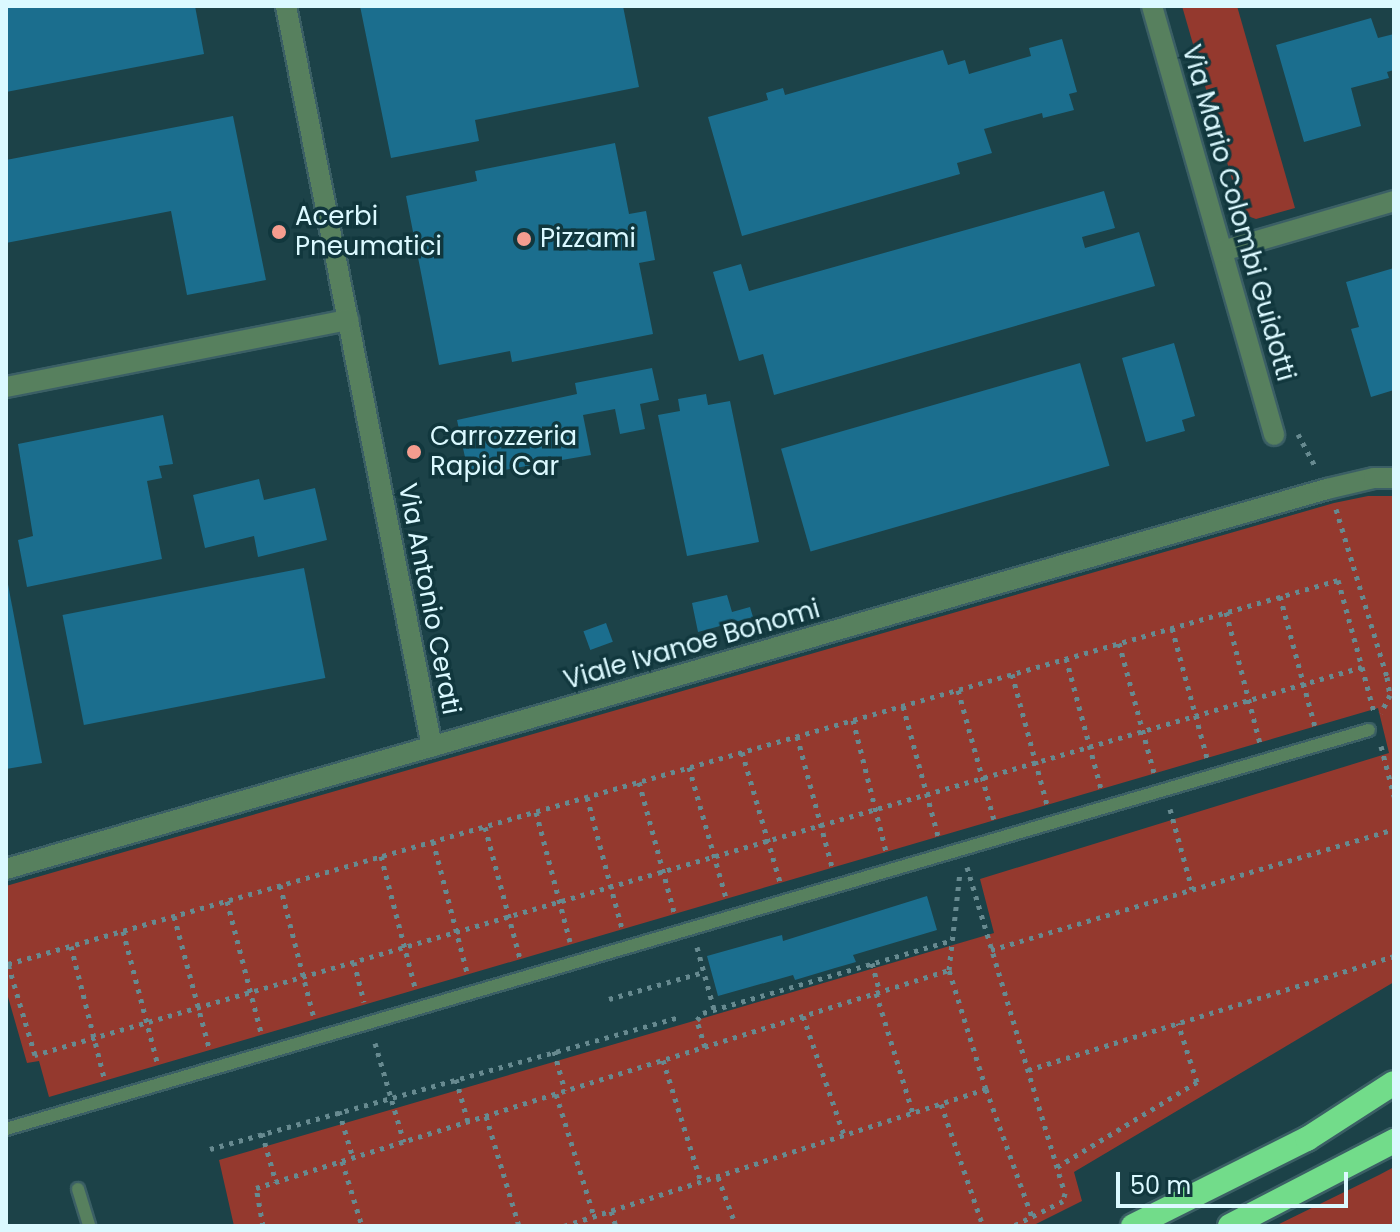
<!DOCTYPE html>
<style>
body{margin:0}
#map{position:relative;width:1400px;height:1232px;overflow:hidden;background:#1c4248;font-family:Poppins,sans-serif}
div>[style]{position:absolute}
[style*='--x']{left:calc(var(--x)*1px);top:calc(var(--y)*1px);width:calc(var(--w)*1px);rotate:calc(var(--a)*1deg)}
.green>*{inset:0;background:#94392e}
.building>*{inset:0;background:#1b6e8e;transform-origin:0 0}
.path>*{height:5px;margin-top:-2.5px;transform-origin:0;background:repeating-linear-gradient(90deg,#678a90 0 4px,transparent 0 10px)}
.roads{filter:drop-shadow(2px 0 #3b5f65) drop-shadow(-2px 0 #3b5f65) drop-shadow(0 2px #3b5f65) drop-shadow(0 -2px #3b5f65)}
.lane>*{height:12px;margin:-6px;padding:0 6px;transform-origin:6px;border-radius:6px;background:#57805e}
.street>*{height:20px;margin:-10px;padding:0 10px;transform-origin:10px;border-radius:10px;background:#57805e}
.highway>*{height:24px;margin:-12px;padding:0 12px;transform-origin:12px;border-radius:12px;background:#72dc8a}
.dots>*{width:22px;height:22px;translate:-50% -50%;box-sizing:border-box;border:4px solid #11373d;border-radius:50%}
span{translate:-50% -50%;white-space:nowrap;text-align:center;line-height:1.15;-webkit-text-stroke:7px #11373d;paint-order:stroke}
.street-label{font-size:26px;color:#dbf9ff}
.poi-label{font-size:26px;color:#dbf9ff}
.left{translate:0 -50%;text-align:left}
.frame{position:absolute;inset:0;border:8px solid #dbf9ff;pointer-events:none}
.scale{position:absolute;left:1116px;top:1172px;width:232px;height:36px;box-sizing:border-box;border:4px solid #dbf9ff;border-top:0;padding-left:10px;font-size:24px;line-height:28px;white-space:nowrap;color:#dbf9ff;-webkit-text-stroke:6px #11373d;paint-order:stroke}
</style>
<div id="map">
<div class="green">
<div style="clip-path:polygon(1182px 6px,1237px 6px,1295px 208px,1256px 219px,1242px 214px)"></div>
<div style="clip-path:polygon(1368px 496px,1394px 496px,1394px 982px,1074px 1172px,1082px 1201px,1032px 1226px,234px 1226px,219px 1160px,994px 933px,980px 879px,1389px 753px,1378px 708px,49px 1097px,39px 1061px,27px 1063px,6px 990px,6px 886px,1334px 503px)"></div>
<div style="clip-path:polygon(1394px 1167px,1394px 1226px,1275px 1226px,1379px 1175px)"></div>
</div>
<div class="building">
<div style="clip-path:polygon(6px 6px,195px 6px,204px 54px,6px 92px)"></div>
<div style="clip-path:polygon(360px 6px,623px 6px,639px 87px,475px 120px,479px 141px,391px 158px)"></div>
<div style="clip-path:polygon(1371px 18px,1378px 38px,1394px 34px,1394px 70px,1387px 72px,1389px 78px,1351px 88px,1361px 126px,1304px 142px,1276px 45px)"></div>
<div style="clip-path:polygon(1062px 39px,1077px 92px,1069px 94px,1074px 110px,1043px 118px,1042px 113px,984px 129px,992px 153px,957px 163px,960px 174px,742px 236px,708px 117px,768px 100px,766px 93px,783px 88px,785px 95px,943px 50px,948px 65px,965px 60px,969px 74px,1031px 56px,1029px 48px)"></div>
<div style="clip-path:polygon(233px 116px,266px 280px,187px 295px,171px 211px,6px 243px,6px 160px)"></div>
<div style="clip-path:polygon(615px 143px,629px 214px,646px 211px,655px 260px,639px 263px,653px 334px,512px 362px,510px 351px,439px 365px,406px 196px,477px 181px,475px 171px)"></div>
<div style="clip-path:polygon(1104px 191px,1115px 228px,1082px 237px,1085px 248px,1139px 232px,1155px 286px,774px 395px,763px 354px,739px 361px,713px 272px,741px 264px,749px 291px)"></div>
<div style="clip-path:polygon(1394px 268px,1394px 390px,1371px 397px,1351px 329px,1359px 327px,1346px 282px)"></div>
<div style="clip-path:polygon(1174px 343px,1195px 416px,1182px 420px,1185px 431px,1146px 442px,1122px 358px)"></div>
<div style="left:1080px;top:363px;width:107px;height:311px;rotate:74deg"></div>
<div style="clip-path:polygon(652px 368px,659px 400px,640px 404px,645px 429px,620px 434px,615px 409px,583px 415px,591px 455px,469px 476px,457px 420px,577px 394px,575px 383px)"></div>
<div style="clip-path:polygon(706px 394px,708px 405px,730px 401px,759px 542px,687px 556px,658px 415px,680px 411px,678px 399px)"></div>
<div style="clip-path:polygon(163px 415px,173px 464px,159px 466px,162px 478px,147px 481px,162px 559px,27px 587px,18px 540px,33px 536px,18px 444px)"></div>
<div style="clip-path:polygon(259px 479px,264px 500px,315px 488px,327px 540px,258px 557px,254px 536px,205px 548px,193px 495px)"></div>
<div style="left:304px;top:568px;width:112px;height:246px;rotate:79deg"></div>
<div style="clip-path:polygon(6px 574px,42px 763px,6px 769px)"></div>
<div style="clip-path:polygon(727px 595px,732px 612px,750px 607px,753px 617px,698px 632px,692px 603px)"></div>
<div style="left:606px;top:623px;width:20px;height:24px;rotate:70deg"></div>
<div style="clip-path:polygon(927px 896px,937px 930px,853px 955px,856px 962px,835px 968px,795px 980px,793px 975px,718px 996px,707px 956px,782px 935px,783px 941px)"></div>
</div>
<div class="path">
<div style="--x:1298;--y:434;--w:38;--a:62"></div>
<div style="--x:1336;--y:509;--w:176;--a:73.1"></div>
<div style="--x:1387;--y:677;--w:18;--a:81"></div>
<div style="--x:1390;--y:695;--w:20;--a:117"></div>
<div style="--x:1338;--y:580;--w:90;--a:74.6"></div>
<div style="--x:1362;--y:667;--w:1383;--a:163.7"></div>
<div style="--x:35;--y:1055;--w:95;--a:-106.5"></div>
<div style="--x:8;--y:964;--w:1384;--a:-16.1"></div>
<div style="--x:1280;--y:596;--w:136;--a:75"></div>
<div style="--x:1226;--y:612;--w:135;--a:75.5"></div>
<div style="--x:1172;--y:628;--w:135;--a:74.9"></div>
<div style="--x:1119;--y:643;--w:135;--a:74.9"></div>
<div style="--x:1066;--y:658;--w:136;--a:75"></div>
<div style="--x:1362;--y:667;--w:47;--a:75.1"></div>
<div style="--x:1012;--y:674;--w:136;--a:75"></div>
<div style="--x:958;--y:690;--w:135;--a:74.5"></div>
<div style="--x:903;--y:706;--w:135;--a:74.9"></div>
<div style="--x:853;--y:720;--w:135;--a:75.9"></div>
<div style="--x:797;--y:736;--w:136;--a:75"></div>
<div style="--x:1381;--y:746;--w:52;--a:75.4"></div>
<div style="--x:742;--y:752;--w:135;--a:73.7"></div>
<div style="--x:689;--y:767;--w:136;--a:74.2"></div>
<div style="--x:639;--y:782;--w:135;--a:74.9"></div>
<div style="--x:587;--y:797;--w:137;--a:75.1"></div>
<div style="--x:1170;--y:809;--w:83;--a:74.6"></div>
<div style="--x:536;--y:812;--w:134;--a:75.3"></div>
<div style="--x:485;--y:827;--w:137;--a:75.1"></div>
<div style="--x:433;--y:841;--w:135;--a:75.5"></div>
<div style="--x:381;--y:856;--w:135;--a:75.5"></div>
<div style="--x:967;--y:867;--w:340;--a:73.3"></div>
<div style="--x:1065;--y:1193;--w:8;--a:104"></div>
<div style="--x:1063;--y:1201;--w:56;--a:153.4"></div>
<div style="--x:280;--y:885;--w:137;--a:75.7"></div>
<div style="--x:227;--y:901;--w:139;--a:75.5"></div>
<div style="--x:174;--y:916;--w:137;--a:75.1"></div>
<div style="--x:123;--y:931;--w:138;--a:75.4"></div>
<div style="--x:71;--y:946;--w:139;--a:75.9"></div>
<div style="--x:697;--y:947;--w:64;--a:74.7"></div>
<div style="--x:991;--y:950;--w:421;--a:-16.7"></div>
<div style="--x:354;--y:962;--w:41;--a:76"></div>
<div style="--x:872;--y:963;--w:30;--a:75"></div>
<div style="--x:876;--y:993;--w:126;--a:72.9"></div>
<div style="--x:609;--y:999;--w:99;--a:-15.9"></div>
<div style="--x:803;--y:1016;--w:126;--a:71"></div>
<div style="--x:375;--y:1043;--w:103;--a:73.7"></div>
<div style="--x:705;--y:1047;--w:28;--a:-107"></div>
<div style="--x:697;--y:1020;--w:9;--a:-49"></div>
<div style="--x:703;--y:1013;--w:259;--a:-16.3"></div>
<div style="--x:554;--y:1051;--w:41;--a:74.6"></div>
<div style="--x:663;--y:1060;--w:128;--a:72.7"></div>
<div style="--x:1028;--y:1070;--w:383;--a:-17.3"></div>
<div style="--x:456;--y:1079;--w:45;--a:74.4"></div>
<div style="--x:986;--y:1089;--w:136;--a:70.2"></div>
<div style="--x:556;--y:1094;--w:128;--a:72.7"></div>
<div style="--x:941;--y:1104;--w:129;--a:71"></div>
<div style="--x:339;--y:1111;--w:49;--a:73.4"></div>
<div style="--x:486;--y:1116;--w:115;--a:73.3"></div>
<div style="--x:262;--y:1133;--w:51;--a:74.1"></div>
<div style="--x:210;--y:1149;--w:487;--a:-15.7"></div>
<div style="--x:342;--y:1161;--w:68;--a:72.9"></div>
<div style="--x:1057;--y:1167;--w:164;--a:-31.3"></div>
<div style="--x:1197;--y:1082;--w:62;--a:-107.9"></div>
<div style="--x:718;--y:1177;--w:52;--a:69.8"></div>
<div style="--x:611;--y:1211;--w:16;--a:72"></div>
<div style="--x:263;--y:1226;--w:39;--a:-100"></div>
<div style="--x:256;--y:1188;--w:726;--a:-17.46"></div>
<div style="--x:564;--y:1226;--w:444;--a:-18"></div>
<div style="--x:986;--y:1089;--w:125;--a:-107.3"></div>
<div style="--x:949;--y:970;--w:99;--a:-83.6"></div>
</div>
<div class="roads">
<div class="lane">
<div style="--x:6;--y:1129;--w:1420;--a:-16.32"></div>
<div style="--x:78;--y:1189;--w:39;--a:73"></div>
</div>
<div class="street">
<div style="--x:286;--y:6;--w:755;--a:78.85"></div>
<div style="--x:1152;--y:6;--w:446;--a:74.1"></div>
<div style="--x:1222;--y:251;--w:179;--a:-16.2"></div>
<div style="--x:6;--y:387;--w:349;--a:-11.1"></div>
<div style="--x:6;--y:869;--w:1375;--a:-16.05"></div>
<div style="--x:1327;--y:489;--w:48;--a:-13.2"></div>
<div style="--x:1374;--y:478;--w:20;--a:0"></div>
</div>
<div class="highway">
<div style="--x:1133;--y:1226;--w:195;--a:-26.6"></div>
<div style="--x:1307;--y:1139;--w:103;--a:-32.8"></div>
<div style="--x:1230;--y:1226;--w:185;--a:-27.4"></div>
</div>
</div>
<div class="dots">
<div style="left:279px;top:232px;background:#f59d8f"></div>
<div style="left:524px;top:239px;background:#f59d8f"></div>
<div style="left:414px;top:452px;background:#f59d8f"></div>
</div>
<div class="street-label">
<span style="left:1238px;top:213px;rotate:74deg">Via Mario Colombi Guidotti</span>
<span style="left:429px;top:599px;rotate:79deg">Via Antonio Cerati</span>
<span style="left:692px;top:645px;rotate:-16deg">Viale Ivanoe Bonomi</span>
</div>
<div class="poi-label">
<span class="left" style="left:295px;top:232px">Acerbi<br>Pneumatici</span>
<span class="left" style="left:540px;top:239px">Pizzami</span>
<span class="left" style="left:430px;top:452px">Carrozzeria<br>Rapid Car</span>
</div>
<div class="frame"></div>
<div class="scale">50 m</div>
</div>
